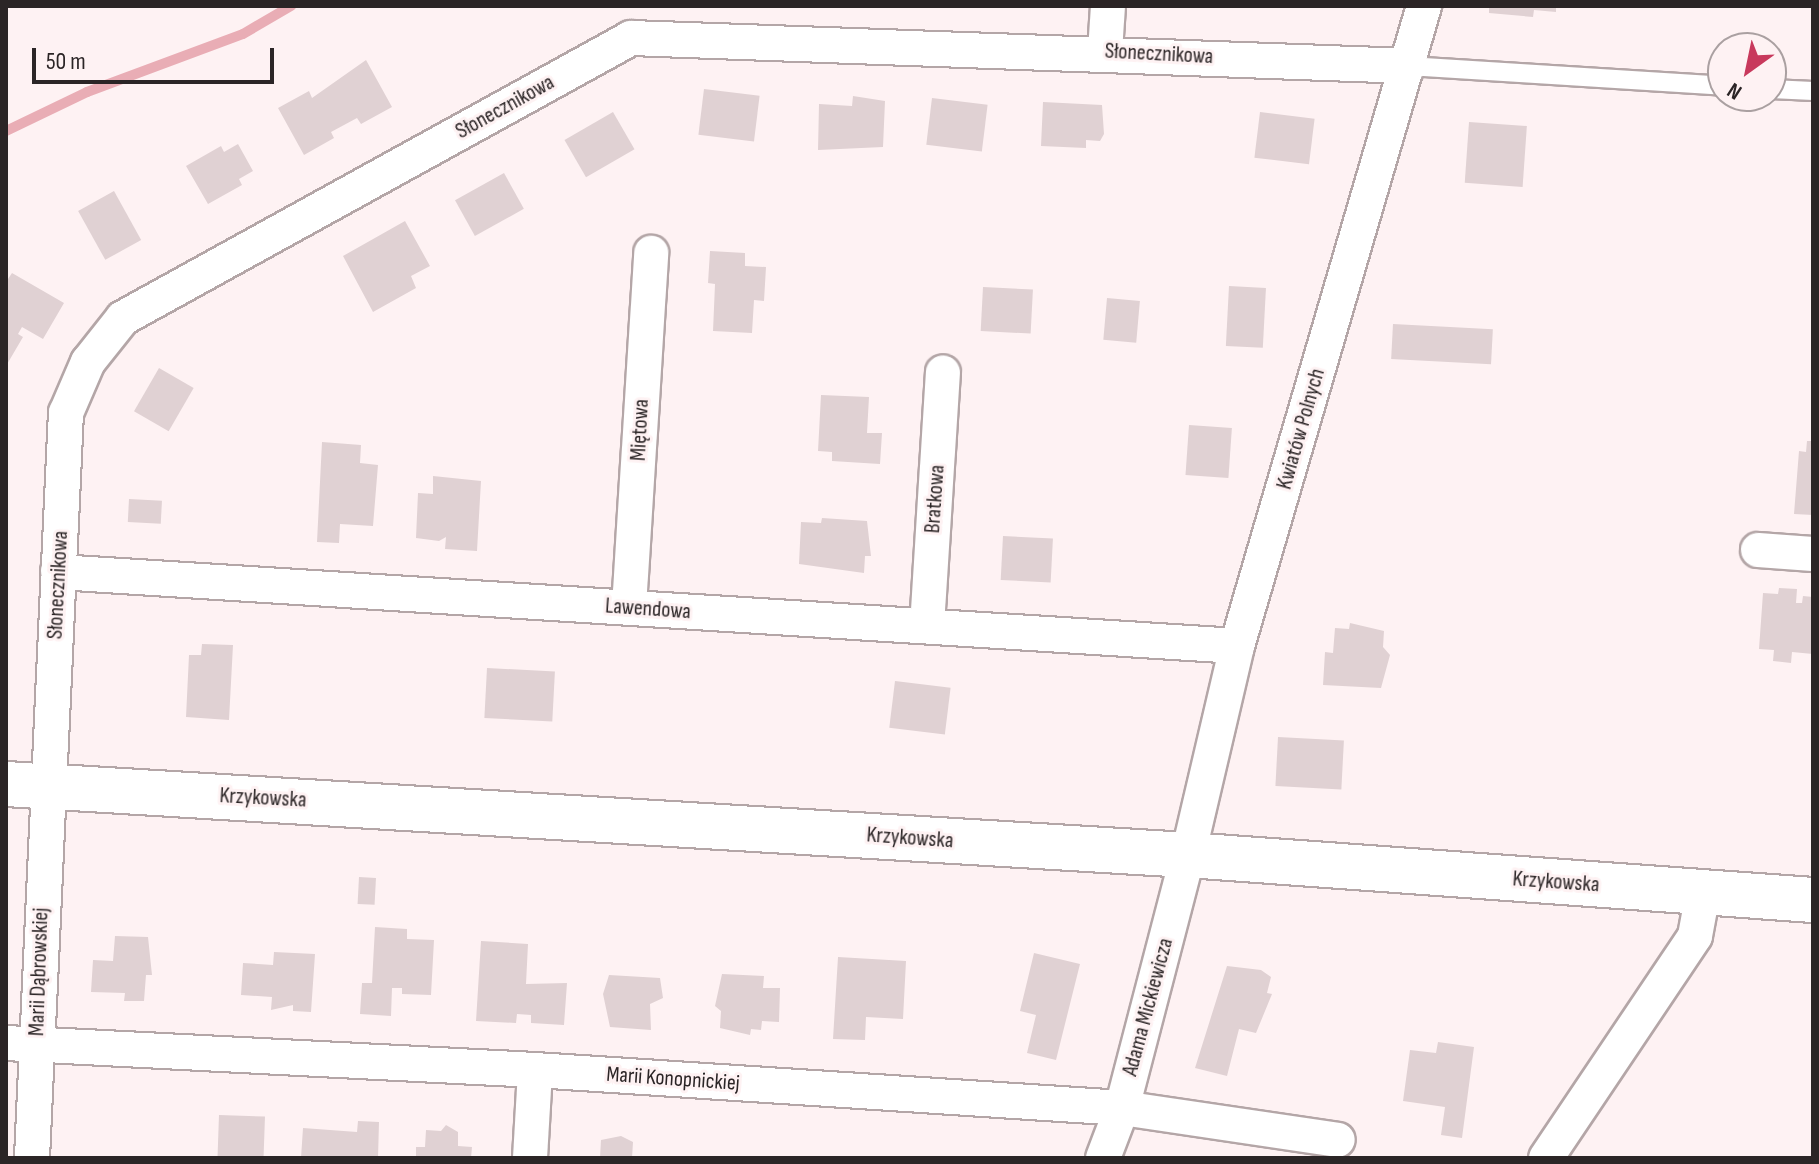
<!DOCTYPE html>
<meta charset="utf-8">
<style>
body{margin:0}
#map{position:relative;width:1819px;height:1164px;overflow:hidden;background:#fef2f3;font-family:"Sofia Sans Condensed",sans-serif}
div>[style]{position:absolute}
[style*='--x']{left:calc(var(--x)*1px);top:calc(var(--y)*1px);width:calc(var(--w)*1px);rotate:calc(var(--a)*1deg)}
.stream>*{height:10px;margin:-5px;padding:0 5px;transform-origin:5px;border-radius:5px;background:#e9adb5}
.building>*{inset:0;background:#e0d1d3;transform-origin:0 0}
.roads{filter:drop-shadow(2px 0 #b4a6a7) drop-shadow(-2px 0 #b4a6a7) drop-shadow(0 2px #b4a6a7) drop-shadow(0 -2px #b4a6a7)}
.service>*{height:18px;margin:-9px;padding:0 9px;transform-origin:9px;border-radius:9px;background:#fff}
.minor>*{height:34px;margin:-17px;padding:0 17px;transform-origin:17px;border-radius:17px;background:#fff}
.tertiary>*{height:44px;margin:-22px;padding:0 22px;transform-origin:22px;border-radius:22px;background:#fff}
span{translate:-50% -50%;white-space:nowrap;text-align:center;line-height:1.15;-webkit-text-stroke:6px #fef2f3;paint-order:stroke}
.street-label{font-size:22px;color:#2b2526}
.frame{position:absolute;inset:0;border:8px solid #2b2526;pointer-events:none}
.north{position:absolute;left:1707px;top:32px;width:80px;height:80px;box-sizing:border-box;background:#fef2f3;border:2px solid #aaa0a1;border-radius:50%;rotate:213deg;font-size:22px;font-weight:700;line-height:32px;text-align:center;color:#2b2526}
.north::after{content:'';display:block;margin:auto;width:28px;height:36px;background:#c8395c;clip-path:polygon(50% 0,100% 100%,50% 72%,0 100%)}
.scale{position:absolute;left:32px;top:48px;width:242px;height:36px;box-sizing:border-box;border:4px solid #2b2526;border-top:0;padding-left:10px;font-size:24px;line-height:28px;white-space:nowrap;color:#2b2526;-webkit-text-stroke:6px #fef2f3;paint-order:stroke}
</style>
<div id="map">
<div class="stream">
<div style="--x:6;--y:131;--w:90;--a:-25.7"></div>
<div style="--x:87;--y:92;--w:166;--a:-20.4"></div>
<div style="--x:243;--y:34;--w:56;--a:-30.3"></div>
</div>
<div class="building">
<div style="clip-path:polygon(1489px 6px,1556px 6px,1556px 12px,1534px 10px,1533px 17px,1489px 13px)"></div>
<div style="clip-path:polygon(366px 60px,392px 107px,361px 124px,357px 118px,331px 132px,334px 138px,304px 155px,278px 108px,309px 91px,312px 98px)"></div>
<div style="left:704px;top:89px;width:56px;height:46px;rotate:7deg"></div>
<div style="clip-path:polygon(853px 96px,885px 101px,883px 147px,818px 150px,819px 104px,852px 106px)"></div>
<div style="left:932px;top:98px;width:56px;height:47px;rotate:7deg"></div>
<div style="clip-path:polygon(1043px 102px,1102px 105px,1104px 134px,1100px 141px,1086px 140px,1086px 148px,1041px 146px)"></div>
<div style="left:613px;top:112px;width:43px;height:56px;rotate:60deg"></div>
<div style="left:1260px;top:112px;width:55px;height:46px;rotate:7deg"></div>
<div style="left:1469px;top:122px;width:58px;height:61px;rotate:4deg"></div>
<div style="clip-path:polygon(238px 144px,253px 171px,239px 179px,242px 185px,208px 204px,186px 166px,221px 146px,224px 152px)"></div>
<div style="left:504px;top:173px;width:41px;height:56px;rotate:61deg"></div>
<div style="left:114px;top:191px;width:56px;height:41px;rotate:61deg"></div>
<div style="clip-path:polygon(405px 221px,430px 266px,411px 276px,416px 288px,373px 312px,343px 256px)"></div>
<div style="clip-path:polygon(710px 251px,745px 253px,745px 266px,766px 267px,764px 301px,754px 300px,752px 333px,713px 331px,715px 284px,708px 283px)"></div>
<div style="clip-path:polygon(12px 273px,64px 303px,43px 339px,22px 327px,18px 334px,23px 337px,6px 366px,6px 282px)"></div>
<div style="left:1229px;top:286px;width:37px;height:60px;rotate:3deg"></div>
<div style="left:983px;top:287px;width:50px;height:44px;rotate:3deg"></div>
<div style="left:1107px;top:298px;width:33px;height:42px;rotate:5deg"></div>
<div style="left:1393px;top:324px;width:100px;height:35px;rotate:3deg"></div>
<div style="left:159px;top:368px;width:40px;height:50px;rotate:30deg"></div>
<div style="clip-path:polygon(821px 395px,869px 397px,867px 433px,882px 433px,880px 464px,832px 461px,832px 452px,818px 451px)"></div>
<div style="left:1189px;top:425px;width:43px;height:50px;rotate:4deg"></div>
<div style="clip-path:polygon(1807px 441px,1813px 441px,1813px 515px,1794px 514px,1799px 451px,1806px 452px)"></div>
<div style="clip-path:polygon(322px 442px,361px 445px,360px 463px,378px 465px,373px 526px,340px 524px,339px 543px,317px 542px)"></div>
<div style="clip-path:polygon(433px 476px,481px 481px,477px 551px,445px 549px,446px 537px,439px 541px,416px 538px,418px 493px,433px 494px)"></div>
<div style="left:129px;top:499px;width:33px;height:23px;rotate:3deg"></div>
<div style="clip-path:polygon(822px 518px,867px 521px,871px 556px,865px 556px,864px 573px,799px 564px,801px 522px,821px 523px)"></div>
<div style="left:1003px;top:536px;width:50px;height:44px;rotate:3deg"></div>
<div style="clip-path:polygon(1779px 588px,1797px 589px,1796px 603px,1802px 603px,1803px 596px,1813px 597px,1813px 654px,1792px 652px,1791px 663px,1773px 661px,1774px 650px,1759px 649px,1763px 593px,1778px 594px)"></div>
<div style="clip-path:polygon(1350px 623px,1384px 631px,1383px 647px,1390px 655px,1381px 688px,1323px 685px,1325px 652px,1333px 653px,1335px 628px,1349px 629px)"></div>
<div style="clip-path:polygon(202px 644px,233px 645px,229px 720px,186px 717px,189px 655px,201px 655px)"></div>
<div style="left:487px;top:668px;width:68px;height:50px;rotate:3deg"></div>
<div style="left:895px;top:681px;width:56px;height:47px;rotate:7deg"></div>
<div style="left:1278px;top:737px;width:66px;height:49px;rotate:3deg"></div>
<div style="left:359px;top:877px;width:17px;height:27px;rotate:3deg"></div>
<div style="clip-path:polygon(375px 927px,407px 929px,407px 939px,434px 940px,431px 995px,402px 994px,402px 988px,392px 988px,391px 1016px,360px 1014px,362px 983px,372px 983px)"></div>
<div style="clip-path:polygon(115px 936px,148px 937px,152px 975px,146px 975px,144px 1001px,124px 1001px,125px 993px,91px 992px,93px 960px,113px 961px)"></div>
<div style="clip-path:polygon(481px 941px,528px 944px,526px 984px,567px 983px,564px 1025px,531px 1023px,531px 1015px,517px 1014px,516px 1023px,476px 1021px)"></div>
<div style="clip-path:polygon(274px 952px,315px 954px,311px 1012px,293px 1011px,293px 1005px,271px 1010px,272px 997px,241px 995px,243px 963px,273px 965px)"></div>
<div style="clip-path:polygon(1034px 953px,1080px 964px,1056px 1060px,1027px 1053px,1036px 1015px,1020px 1011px)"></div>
<div style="clip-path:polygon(838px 957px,906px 961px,903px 1019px,866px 1017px,865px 1040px,833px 1039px)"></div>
<div style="clip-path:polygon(1227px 966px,1261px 970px,1271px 977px,1267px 993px,1272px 994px,1256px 1033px,1239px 1029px,1227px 1076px,1195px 1068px)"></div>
<div style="clip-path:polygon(722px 974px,764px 976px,763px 988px,780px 988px,779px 1022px,762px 1021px,761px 1030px,751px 1029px,750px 1035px,720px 1028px,721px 1011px,715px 1006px)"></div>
<div style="clip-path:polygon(609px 975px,660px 978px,663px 998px,650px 1004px,651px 1030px,610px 1027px,603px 994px)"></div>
<div style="clip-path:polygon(1438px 1042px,1474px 1047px,1462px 1138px,1441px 1135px,1445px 1107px,1403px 1101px,1410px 1050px,1436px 1053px)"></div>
<div style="left:219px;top:1115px;width:46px;height:43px;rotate:2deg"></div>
<div style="clip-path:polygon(358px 1121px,379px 1122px,378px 1158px,301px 1158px,303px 1128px,357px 1132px)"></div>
<div style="clip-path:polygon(446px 1125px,458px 1132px,458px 1146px,472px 1147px,471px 1158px,416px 1158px,416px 1147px,425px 1147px,426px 1130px,441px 1131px)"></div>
<div style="clip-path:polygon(621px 1136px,633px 1142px,632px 1158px,600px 1158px,601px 1140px)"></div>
</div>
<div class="roads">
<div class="service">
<div style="--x:1408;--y:66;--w:316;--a:3.6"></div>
<div style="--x:1771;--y:89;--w:42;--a:2.7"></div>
</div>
<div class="minor">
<div style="--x:1105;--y:52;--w:46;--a:-86.3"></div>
<div style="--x:1758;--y:550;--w:55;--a:4.2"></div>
<div style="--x:58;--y:572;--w:1181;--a:3.59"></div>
<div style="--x:629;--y:607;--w:355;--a:-86.4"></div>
<div style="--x:927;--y:626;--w:254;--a:-86.4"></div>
<div style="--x:6;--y:1043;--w:530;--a:2.92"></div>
<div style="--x:535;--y:1070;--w:588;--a:3.7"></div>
<div style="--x:1122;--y:1108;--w:218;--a:8.4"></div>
<div style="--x:32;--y:1158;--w:746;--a:-87.39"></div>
<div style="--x:66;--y:413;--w:56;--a:-66.7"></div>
<div style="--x:88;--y:362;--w:56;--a:-51.5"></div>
<div style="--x:123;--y:318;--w:580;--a:-28.86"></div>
<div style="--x:631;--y:38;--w:778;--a:2.06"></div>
<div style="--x:530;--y:1158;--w:88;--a:-86.7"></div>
<div style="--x:1103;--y:1158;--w:53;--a:-69.2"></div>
<div style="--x:1122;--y:1108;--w:261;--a:-75.4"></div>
<div style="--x:1188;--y:855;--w:215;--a:-76.8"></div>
<div style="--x:1237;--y:646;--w:667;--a:-73.71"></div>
<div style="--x:1546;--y:1158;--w:267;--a:-56.1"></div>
<div style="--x:1695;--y:936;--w:44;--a:-79.5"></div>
</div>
<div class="tertiary">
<div style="--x:6;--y:784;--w:1184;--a:3.44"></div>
<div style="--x:1188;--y:855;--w:627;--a:4.12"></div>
</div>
</div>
<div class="street-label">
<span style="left:1159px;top:54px;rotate:3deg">Słonecznikowa</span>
<span style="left:505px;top:107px;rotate:-29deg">Słonecznikowa</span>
<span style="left:1301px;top:429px;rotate:-74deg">Kwiatów Polnych</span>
<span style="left:640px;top:430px;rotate:-87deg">Miętowa</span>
<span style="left:935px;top:499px;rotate:-86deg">Bratkowa</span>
<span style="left:58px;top:585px;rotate:-87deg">Słonecznikowa</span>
<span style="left:648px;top:609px;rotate:4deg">Lawendowa</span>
<span style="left:263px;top:798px;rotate:3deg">Krzykowska</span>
<span style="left:910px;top:838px;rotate:4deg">Krzykowska</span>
<span style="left:1556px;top:882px;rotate:4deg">Krzykowska</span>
<span style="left:39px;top:972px;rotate:-88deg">Marii Dąbrowskiej</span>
<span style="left:1148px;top:1007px;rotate:-75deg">Adama Mickiewicza</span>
<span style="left:673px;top:1079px;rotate:4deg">Marii Konopnickiej</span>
</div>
<div class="frame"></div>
<div class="north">N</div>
<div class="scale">50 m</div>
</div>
